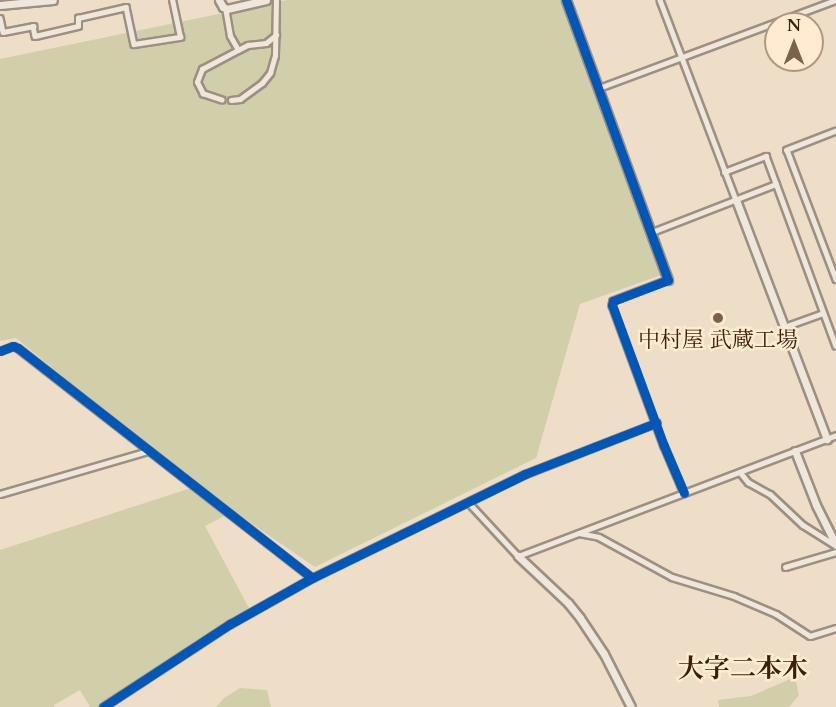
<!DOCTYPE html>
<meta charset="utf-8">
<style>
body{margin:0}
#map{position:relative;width:836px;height:707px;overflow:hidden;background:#eeddc7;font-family:Cardo,"Noto Serif JP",serif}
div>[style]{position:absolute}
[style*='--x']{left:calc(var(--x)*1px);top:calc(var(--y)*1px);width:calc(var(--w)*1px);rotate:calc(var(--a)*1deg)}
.green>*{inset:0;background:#d1cfaa}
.roads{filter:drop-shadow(2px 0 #9d8f81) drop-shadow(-2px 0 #9d8f81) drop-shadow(0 2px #9d8f81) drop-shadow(0 -2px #9d8f81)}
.street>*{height:4.5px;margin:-2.25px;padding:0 2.25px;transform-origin:2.25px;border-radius:2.25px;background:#efe7dc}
.secondary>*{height:7px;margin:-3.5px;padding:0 3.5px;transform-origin:3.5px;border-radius:3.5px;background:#efe7dc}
.cycleway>*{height:9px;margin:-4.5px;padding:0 4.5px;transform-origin:4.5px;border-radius:4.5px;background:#0057b8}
.dots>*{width:16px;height:16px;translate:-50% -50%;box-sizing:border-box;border:3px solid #feebd1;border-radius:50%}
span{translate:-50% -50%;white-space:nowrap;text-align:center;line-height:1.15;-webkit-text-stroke:5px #feebd1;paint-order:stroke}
.poi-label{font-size:22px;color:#3b1f0b}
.quarter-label{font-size:26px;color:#3b1f0b;font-weight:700}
.north{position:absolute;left:764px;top:12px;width:60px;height:60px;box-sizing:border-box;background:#feebd1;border:2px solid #b09982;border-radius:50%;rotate:0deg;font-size:16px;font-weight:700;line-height:24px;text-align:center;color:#3b1f0b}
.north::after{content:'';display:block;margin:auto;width:21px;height:27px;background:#7a624d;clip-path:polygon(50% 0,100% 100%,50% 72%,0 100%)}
</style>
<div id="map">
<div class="green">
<div style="clip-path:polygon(287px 0,563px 0,664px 274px,580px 304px,536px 458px,315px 567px,188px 480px,16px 338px,0 341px,0 59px)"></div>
<div style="clip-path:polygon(191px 488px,226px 515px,205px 526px,250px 610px,101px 707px,90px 707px,80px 690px,54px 705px,54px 707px,0 707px,0 550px)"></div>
<div style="clip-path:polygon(795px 677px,799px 695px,789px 707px,719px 707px,718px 700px,751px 696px)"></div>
<div style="clip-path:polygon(240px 688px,267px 690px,271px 707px,216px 707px,224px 698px)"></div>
</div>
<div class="roads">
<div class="street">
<div style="--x:660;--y:0;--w:214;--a:69.2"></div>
<div style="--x:0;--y:18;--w:14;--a:78"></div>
<div style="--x:3;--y:32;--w:31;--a:-11"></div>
<div style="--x:33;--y:26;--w:10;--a:79"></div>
<div style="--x:35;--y:36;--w:44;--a:-13.1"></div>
<div style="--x:78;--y:26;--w:8;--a:-90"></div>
<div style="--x:78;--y:18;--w:49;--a:-12.9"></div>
<div style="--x:126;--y:7;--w:38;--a:78"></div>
<div style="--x:134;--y:44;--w:47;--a:-8.7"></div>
<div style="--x:180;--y:37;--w:38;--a:-102"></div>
<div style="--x:238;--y:50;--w:11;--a:-27"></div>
<div style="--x:248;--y:45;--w:18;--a:-6"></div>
<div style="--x:266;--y:43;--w:13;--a:-39"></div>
<div style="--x:599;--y:88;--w:252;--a:-20.4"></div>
<div style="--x:222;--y:100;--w:20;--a:-162"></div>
<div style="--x:203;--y:94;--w:13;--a:-117"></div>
<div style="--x:197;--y:82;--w:14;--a:-69"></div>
<div style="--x:202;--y:69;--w:41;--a:-27.8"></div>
<div style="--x:238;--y:50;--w:16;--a:-120"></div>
<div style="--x:230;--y:36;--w:27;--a:-100"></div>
<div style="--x:231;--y:100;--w:9;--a:-6"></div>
<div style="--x:240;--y:99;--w:27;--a:-36"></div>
<div style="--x:262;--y:83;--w:13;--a:-51"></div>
<div style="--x:270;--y:73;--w:18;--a:-74"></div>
<div style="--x:275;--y:56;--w:56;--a:-89"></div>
<div style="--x:836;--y:131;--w:53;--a:158.8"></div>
<div style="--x:787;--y:150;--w:138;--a:69.2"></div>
<div style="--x:724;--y:172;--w:45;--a:-20.9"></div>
<div style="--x:766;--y:156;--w:202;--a:69.8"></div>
<div style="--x:652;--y:232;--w:133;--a:-21.2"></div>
<div style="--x:668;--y:280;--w:59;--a:159.1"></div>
<div style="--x:613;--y:301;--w:4;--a:104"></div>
<div style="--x:612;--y:305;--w:150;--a:69.8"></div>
<div style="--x:664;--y:446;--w:51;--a:66.9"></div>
<div style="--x:784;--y:327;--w:41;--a:-19.7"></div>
<div style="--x:0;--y:351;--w:14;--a:-21"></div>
<div style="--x:13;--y:346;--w:5;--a:22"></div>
<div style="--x:18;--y:348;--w:373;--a:38"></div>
<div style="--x:740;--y:472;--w:13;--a:51"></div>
<div style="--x:748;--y:482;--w:25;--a:29"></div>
<div style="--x:770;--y:494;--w:45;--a:43.2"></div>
<div style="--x:803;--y:525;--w:36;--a:32"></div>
<div style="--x:0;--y:494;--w:154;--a:-16.2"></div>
<div style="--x:469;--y:503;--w:72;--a:47.2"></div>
<div style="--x:518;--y:556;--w:340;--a:-20.8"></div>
<div style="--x:579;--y:533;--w:20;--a:11"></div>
<div style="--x:599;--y:537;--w:83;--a:28.7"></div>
<div style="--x:672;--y:577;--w:65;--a:17"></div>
<div style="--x:734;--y:596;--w:46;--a:23.2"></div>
<div style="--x:776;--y:614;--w:40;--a:32.9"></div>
<div style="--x:810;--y:636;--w:27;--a:-17"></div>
<div style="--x:785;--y:567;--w:53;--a:-16.4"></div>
<div style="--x:103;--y:707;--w:152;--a:-33.2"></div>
<div style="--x:230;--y:624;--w:94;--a:-29.3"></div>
<div style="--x:312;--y:578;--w:237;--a:-26"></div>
<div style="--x:525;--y:474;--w:141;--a:-21.3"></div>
</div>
<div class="secondary">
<div style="--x:219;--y:0;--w:8;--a:60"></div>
<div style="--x:223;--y:7;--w:4;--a:27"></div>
<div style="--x:227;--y:9;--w:40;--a:-13"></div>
<div style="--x:566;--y:0;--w:298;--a:70"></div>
<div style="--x:0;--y:5;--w:53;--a:-5.4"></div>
<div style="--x:736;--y:200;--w:256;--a:69.2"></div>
<div style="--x:795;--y:451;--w:58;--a:68.7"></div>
<div style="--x:816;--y:505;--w:45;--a:63.4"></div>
<div style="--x:518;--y:556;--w:69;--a:43.2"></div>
<div style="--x:568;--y:603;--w:19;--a:51"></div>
<div style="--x:580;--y:618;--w:43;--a:56.3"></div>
<div style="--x:604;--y:654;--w:59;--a:63"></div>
</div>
</div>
<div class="cycleway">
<div style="--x:566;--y:0;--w:298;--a:70"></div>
<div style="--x:668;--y:280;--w:59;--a:159.1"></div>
<div style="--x:613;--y:301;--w:4;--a:104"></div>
<div style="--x:612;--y:305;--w:150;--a:69.8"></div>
<div style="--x:664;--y:446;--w:51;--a:66.9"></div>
<div style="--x:0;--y:351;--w:14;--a:-21"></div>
<div style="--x:13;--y:346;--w:5;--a:22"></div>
<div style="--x:18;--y:348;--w:373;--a:38"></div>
<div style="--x:103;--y:707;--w:152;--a:-33.2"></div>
<div style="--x:230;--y:624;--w:94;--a:-29.3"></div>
<div style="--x:312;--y:578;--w:237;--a:-26"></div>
<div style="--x:525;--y:474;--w:141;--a:-21.3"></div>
</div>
<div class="dots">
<div style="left:718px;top:318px;background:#7a624d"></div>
</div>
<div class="poi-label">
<span style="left:718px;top:341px">中村屋 武蔵工場</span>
</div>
<div class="quarter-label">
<span style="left:743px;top:669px">大字二本木</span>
</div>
<div class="north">N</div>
</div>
